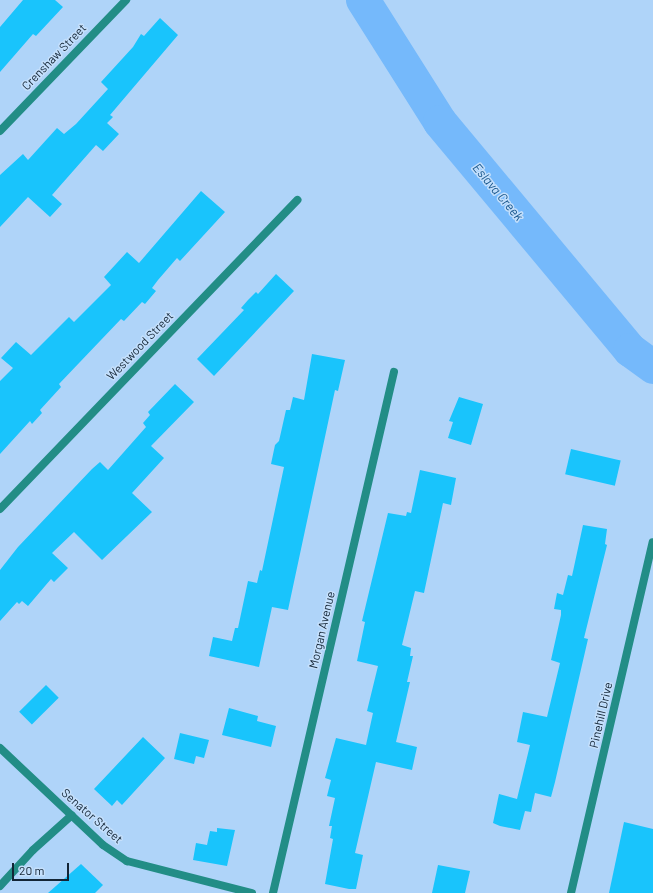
<!DOCTYPE html>
<style>
body{margin:0}
#map{position:relative;width:653px;height:893px;overflow:hidden;background:#afd4f9;font-family:Barlow,sans-serif}
div>[style]{position:absolute}
[style*='--x']{left:calc(var(--x)*1px);top:calc(var(--y)*1px);width:calc(var(--w)*1px);rotate:calc(var(--a)*1deg)}
.river>*{height:34px;margin:-17px;padding:0 17px;transform-origin:17px;border-radius:17px;background:#75b9fb}
.building>*{inset:0;background:#19c4fc;transform-origin:0 0}
.street>*{height:8px;margin:-4px;padding:0 4px;transform-origin:4px;border-radius:4px;background:#228d86}
span{translate:-50% -50%;white-space:nowrap;text-align:center;line-height:1.15;-webkit-text-stroke:3px #c5e0fc;paint-order:stroke}
.street-label{font-size:12px;color:#132536}
.water-label{font-size:13px;color:#1b598e;font-style:italic}
.scale{position:absolute;left:12px;top:863px;width:57px;height:18px;box-sizing:border-box;border:2px solid #132536;border-top:0;padding-left:5px;font-size:12px;line-height:14px;white-space:nowrap;color:#132536;-webkit-text-stroke:3px #c5e0fc;paint-order:stroke}
</style>
<div id="map">
<div class="river">
<div style="--x:363;--y:0;--w:144;--a:57.7"></div>
<div style="--x:440;--y:122;--w:297;--a:50.2"></div>
<div style="--x:630;--y:350;--w:29;--a:36"></div>
</div>
<div class="building">
<div style="clip-path:polygon(23px 0,55px 0,63px 7px,36px 36px,33px 34px,0 72px,0 27px)"></div>
<div style="clip-path:polygon(160px 18px,178px 35px,110px 115px,113px 117px,107px 123px,119px 134px,103px 151px,96px 145px,52px 195px,62px 204px,50px 217px,28px 197px,0 227px,0 175px,23px 154px,28px 160px,57px 128px,64px 134px,76px 124px,108px 89px,101px 82px,133px 47px,141px 34px,144px 36px)"></div>
<div style="clip-path:polygon(201px 191px,225px 212px,180px 261px,177px 258px,158px 280px,152px 288px,156px 291px,145px 304px,142px 302px,124px 321px,121px 319px,59px 384px,61px 387px,40px 410px,42px 413px,32px 424px,30px 421px,0 454px,0 381px,13px 368px,1px 358px,16px 342px,31px 355px,69px 317px,74px 322px,111px 285px,104px 277px,127px 252px,139px 263px)"></div>
<div style="clip-path:polygon(276px 274px,294px 291px,214px 376px,197px 359px,244px 310px,241px 308px,248px 300px,256px 292px,258px 294px)"></div>
<div style="clip-path:polygon(312px 354px,345px 360px,338px 391px,335px 390px,288px 610px,272px 607px,259px 667px,209px 656px,213px 637px,232px 641px,235px 628px,238px 628px,248px 581px,257px 583px,260px 570px,262px 571px,284px 467px,271px 464px,275px 445px,279px 441px,286px 410px,290px 410px,293px 397px,304px 400px)"></div>
<div style="clip-path:polygon(175px 384px,194px 402px,151px 446px,164px 458px,132px 493px,152px 512px,102px 560px,74px 532px,52px 553px,68px 568px,54px 582px,51px 579px,28px 606px,22px 601px,19px 604px,17px 602px,0 621px,0 570px,18px 547px,92px 469px,100px 462px,108px 470px,146px 427px,143px 423px,150px 415px,148px 412px)"></div>
<div style="clip-path:polygon(459px 397px,483px 404px,471px 445px,448px 438px,453px 422px,449px 421px)"></div>
<div style="left:571px;top:449px;width:51px;height:26px;rotate:13deg"></div>
<div style="clip-path:polygon(420px 470px,456px 478px,451px 505px,443px 503px,424px 593px,415px 591px,402px 645px,411px 648px,410px 656px,413px 656px,407px 682px,410px 682px,396px 742px,417px 747px,412px 770px,376px 762px,355px 853px,363px 855px,356px 889px,349px 889px,325px 884px,333px 839px,330px 838px,332px 826px,329px 826px,335px 798px,327px 796px,331px 780px,325px 778px,336px 738px,366px 745px,373px 713px,367px 711px,378px 666px,357px 661px,365px 622px,362px 621px,388px 513px,406px 516px,407px 512px,411px 513px)"></div>
<div style="clip-path:polygon(583px 525px,607px 529px,605px 544px,607px 545px,584px 638px,588px 639px,555px 782px,551px 797px,535px 793px,531px 812px,525px 811px,520px 830px,500px 826px,493px 823px,499px 794px,517px 799px,530px 745px,517px 742px,523px 712px,547px 717px,560px 663px,551px 660px,561px 615px,561px 610px,554px 609px,557px 593px,563px 595px,568px 575px,572px 576px)"></div>
<div style="left:46px;top:685px;width:18px;height:38px;rotate:45deg"></div>
<div style="clip-path:polygon(229px 708px,258px 716px,257px 721px,276px 726px,271px 747px,222px 735px)"></div>
<div style="clip-path:polygon(180px 733px,209px 740px,204px 758px,196px 756px,194px 764px,174px 759px)"></div>
<div style="clip-path:polygon(143px 737px,165px 758px,122px 805px,117px 800px,112px 806px,94px 789px)"></div>
<div style="clip-path:polygon(624px 822px,653px 829px,653px 893px,609px 893px)"></div>
<div style="clip-path:polygon(217px 828px,235px 830px,227px 866px,193px 860px,196px 843px,207px 845px,210px 831px,217px 832px)"></div>
<div style="clip-path:polygon(81px 864px,103px 885px,95px 893px,48px 893px)"></div>
<div style="clip-path:polygon(438px 865px,470px 871px,465px 893px,432px 893px)"></div>
</div>
<div class="street">
<div style="--x:0;--y:131;--w:182;--a:-46.1"></div>
<div style="--x:0;--y:509;--w:429;--a:-46.1"></div>
<div style="--x:0;--y:748;--w:141;--a:43.3"></div>
<div style="--x:103;--y:845;--w:29;--a:34"></div>
<div style="--x:127;--y:861;--w:129;--a:14.4"></div>
<div style="--x:0;--y:886;--w:49;--a:-47.5"></div>
<div style="--x:33;--y:850;--w:52;--a:-41.9"></div>
<div style="--x:273;--y:893;--w:535;--a:-76.93"></div>
<div style="--x:571;--y:893;--w:360;--a:-76.9"></div>
</div>
<div class="street-label">
<span style="left:54px;top:57px;rotate:-46deg">Crenshaw Street</span>
<span style="left:140px;top:346px;rotate:-46deg">Westwood Street</span>
<span style="left:322px;top:630px;rotate:-77deg">Morgan Avenue</span>
<span style="left:601px;top:715px;rotate:-77deg">Pinehill Drive</span>
<span style="left:92px;top:816px;rotate:41deg">Senator Street</span>
</div>
<div class="water-label">
<span style="left:498px;top:192px;rotate:50deg">Eslava Creek</span>
</div>
<div class="scale">20 m</div>
</div>
